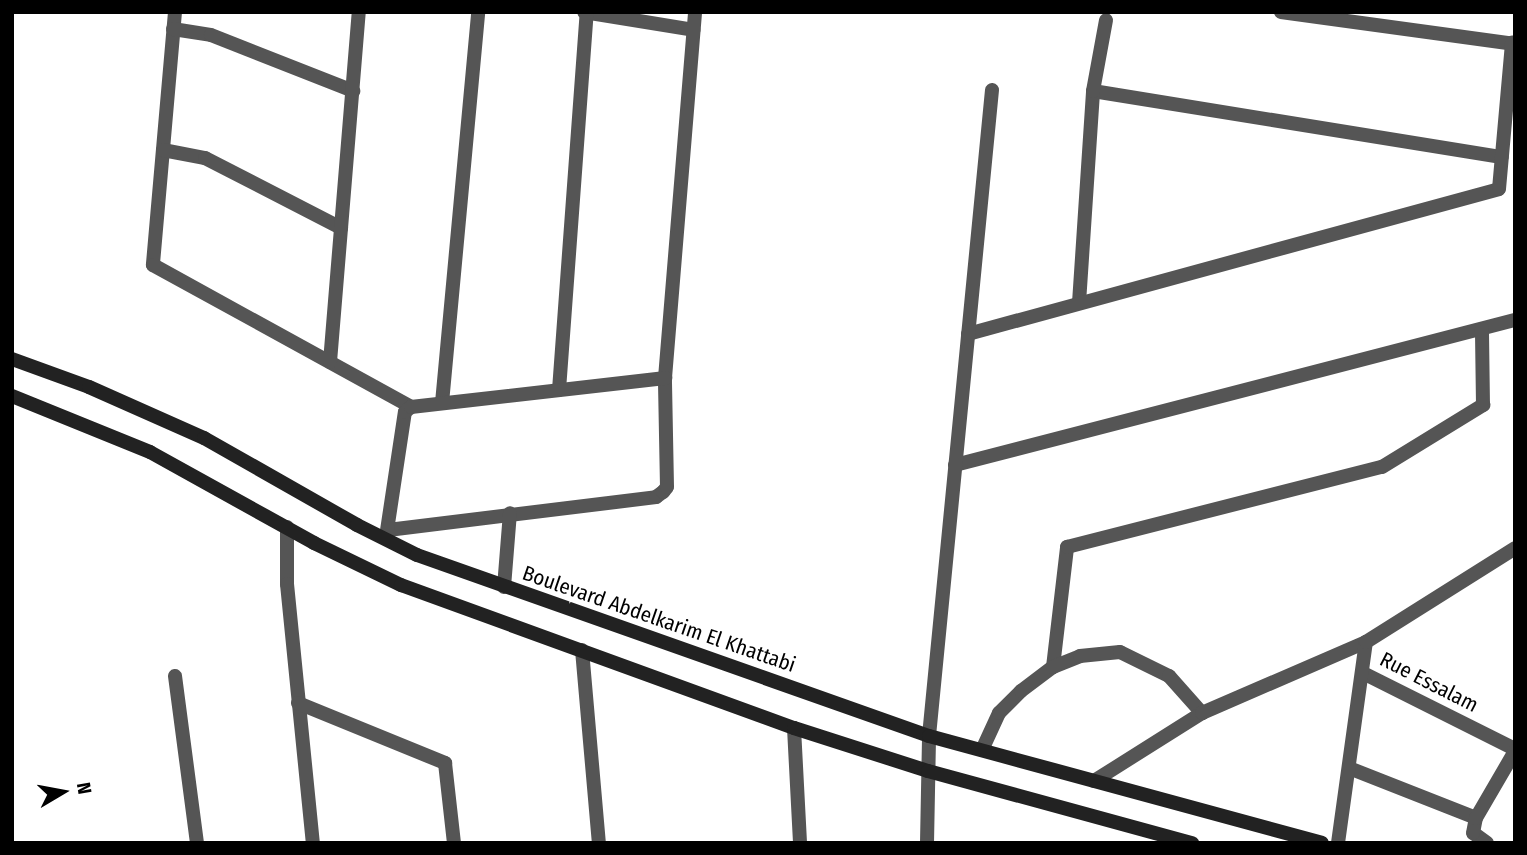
<!DOCTYPE html>
<style>
body{margin:0}
#map{position:relative;width:1527px;height:855px;overflow:hidden;background:#fff;font-family:"Fira Sans Condensed",sans-serif}
div>[style]{position:absolute}
[style*='--x']{left:calc(var(--x)*1px);top:calc(var(--y)*1px);width:calc(var(--w)*1px);rotate:calc(var(--a)*1deg)}
.street>*{height:14px;margin:-7px;padding:0 7px;transform-origin:7px;border-radius:7px;background:#555}
.secondary>*{height:14px;margin:-7px;padding:0 7px;transform-origin:7px;border-radius:7px;background:#222}
span{translate:-50% -50%;white-space:nowrap;text-align:center;line-height:1.15;-webkit-text-stroke:5px #fff;paint-order:stroke}
.street-label{font-size:21px;color:#000}
.frame{position:absolute;inset:0;border:14px solid #000;pointer-events:none}
.north{position:absolute;left:28px;top:757px;width:70px;height:70px;-webkit-text-stroke:5px #fff;paint-order:stroke;rotate:80deg;font-size:19px;font-weight:700;line-height:28px;text-align:center;color:#000}
.north::after{content:'';display:block;margin:auto;width:24px;height:32px;background:#000;clip-path:polygon(50% 0,100% 100%,50% 72%,0 100%)}
</style>
<div id="map">
<div class="street">
<div style="--x:175;--y:12;--w:254;--a:95"></div>
<div style="--x:153;--y:265;--w:294;--a:28.8"></div>
<div style="--x:584;--y:12;--w:111;--a:9.3"></div>
<div style="--x:1281;--y:12;--w:236;--a:7.8"></div>
<div style="--x:173;--y:29;--w:38;--a:9"></div>
<div style="--x:211;--y:35;--w:153;--a:21.5"></div>
<div style="--x:1093;--y:91;--w:414;--a:9.2"></div>
<div style="--x:163;--y:150;--w:43;--a:10.8"></div>
<div style="--x:205;--y:158;--w:153;--a:27.2"></div>
<div style="--x:1079;--y:303;--w:212;--a:-86.2"></div>
<div style="--x:1093;--y:91;--w:72;--a:-79.6"></div>
<div style="--x:968;--y:334;--w:550;--a:-15.27"></div>
<div style="--x:1499;--y:189;--w:147;--a:-84.9"></div>
<div style="--x:330;--y:362;--w:351;--a:-85.3"></div>
<div style="--x:559;--y:390;--w:378;--a:-85.8"></div>
<div style="--x:442;--y:403;--w:393;--a:-84.7"></div>
<div style="--x:955;--y:465;--w:578;--a:-14.52"></div>
<div style="--x:287;--y:527;--w:57;--a:90"></div>
<div style="--x:287;--y:584;--w:260;--a:84.3"></div>
<div style="--x:388;--y:530;--w:270;--a:-7"></div>
<div style="--x:656;--y:497;--w:9;--a:-36"></div>
<div style="--x:663;--y:492;--w:6;--a:-51"></div>
<div style="--x:667;--y:487;--w:109;--a:-91.1"></div>
<div style="--x:665;--y:378;--w:367;--a:-85.3"></div>
<div style="--x:386;--y:537;--w:126;--a:-81.4"></div>
<div style="--x:405;--y:412;--w:8;--a:-40"></div>
<div style="--x:411;--y:407;--w:256;--a:-6.5"></div>
<div style="--x:504;--y:587;--w:74;--a:-85.4"></div>
<div style="--x:582;--y:650;--w:194;--a:85"></div>
<div style="--x:1053;--y:667;--w:121;--a:-83.3"></div>
<div style="--x:1067;--y:547;--w:325;--a:-14.3"></div>
<div style="--x:1382;--y:467;--w:119;--a:-31.5"></div>
<div style="--x:1483;--y:405;--w:76;--a:-90.8"></div>
<div style="--x:1363;--y:673;--w:170;--a:26.6"></div>
<div style="--x:175;--y:676;--w:168;--a:82.5"></div>
<div style="--x:298;--y:703;--w:159;--a:22.2"></div>
<div style="--x:445;--y:763;--w:81;--a:83.6"></div>
<div style="--x:794;--y:728;--w:115;--a:87"></div>
<div style="--x:982;--y:750;--w:41;--a:-65.3"></div>
<div style="--x:999;--y:713;--w:31;--a:-45"></div>
<div style="--x:1021;--y:691;--w:40;--a:-37"></div>
<div style="--x:1053;--y:667;--w:29;--a:-22"></div>
<div style="--x:1080;--y:656;--w:40;--a:-5.7"></div>
<div style="--x:1120;--y:652;--w:55;--a:26.1"></div>
<div style="--x:1169;--y:676;--w:50;--a:48.3"></div>
<div style="--x:1349;--y:768;--w:136;--a:21.5"></div>
<div style="--x:1094;--y:781;--w:128;--a:-32.2"></div>
<div style="--x:1202;--y:713;--w:179;--a:-23.4"></div>
<div style="--x:927;--y:843;--w:107;--a:-88.9"></div>
<div style="--x:929;--y:736;--w:649;--a:-84.43"></div>
<div style="--x:1338;--y:843;--w:203;--a:-82.1"></div>
<div style="--x:1366;--y:642;--w:176;--a:-32.2"></div>
<div style="--x:1487;--y:843;--w:17;--a:-144"></div>
<div style="--x:1473;--y:833;--w:15;--a:-79"></div>
<div style="--x:1476;--y:818;--w:78;--a:-59.8"></div>
</div>
<div class="secondary">
<div style="--x:12;--y:359;--w:82;--a:20"></div>
<div style="--x:89;--y:387;--w:126;--a:23.9"></div>
<div style="--x:204;--y:438;--w:176;--a:29.6"></div>
<div style="--x:357;--y:525;--w:67;--a:26.6"></div>
<div style="--x:417;--y:555;--w:543;--a:19.47"></div>
<div style="--x:929;--y:736;--w:407;--a:15.2"></div>
<div style="--x:12;--y:396;--w:149;--a:22.1"></div>
<div style="--x:150;--y:452;--w:188;--a:29"></div>
<div style="--x:314;--y:543;--w:97;--a:25.8"></div>
<div style="--x:401;--y:585;--w:418;--a:20"></div>
<div style="--x:794;--y:728;--w:141;--a:17.8"></div>
<div style="--x:928;--y:771;--w:274;--a:15.3"></div>
</div>
<div class="street-label">
<span style="left:659px;top:619px;rotate:19deg">Boulevard Abdelkarim El Khattabi</span>
<span style="left:1429px;top:682px;rotate:27deg">Rue Essalam</span>
</div>
<div class="frame"></div>
<div class="north">N</div>
</div>
